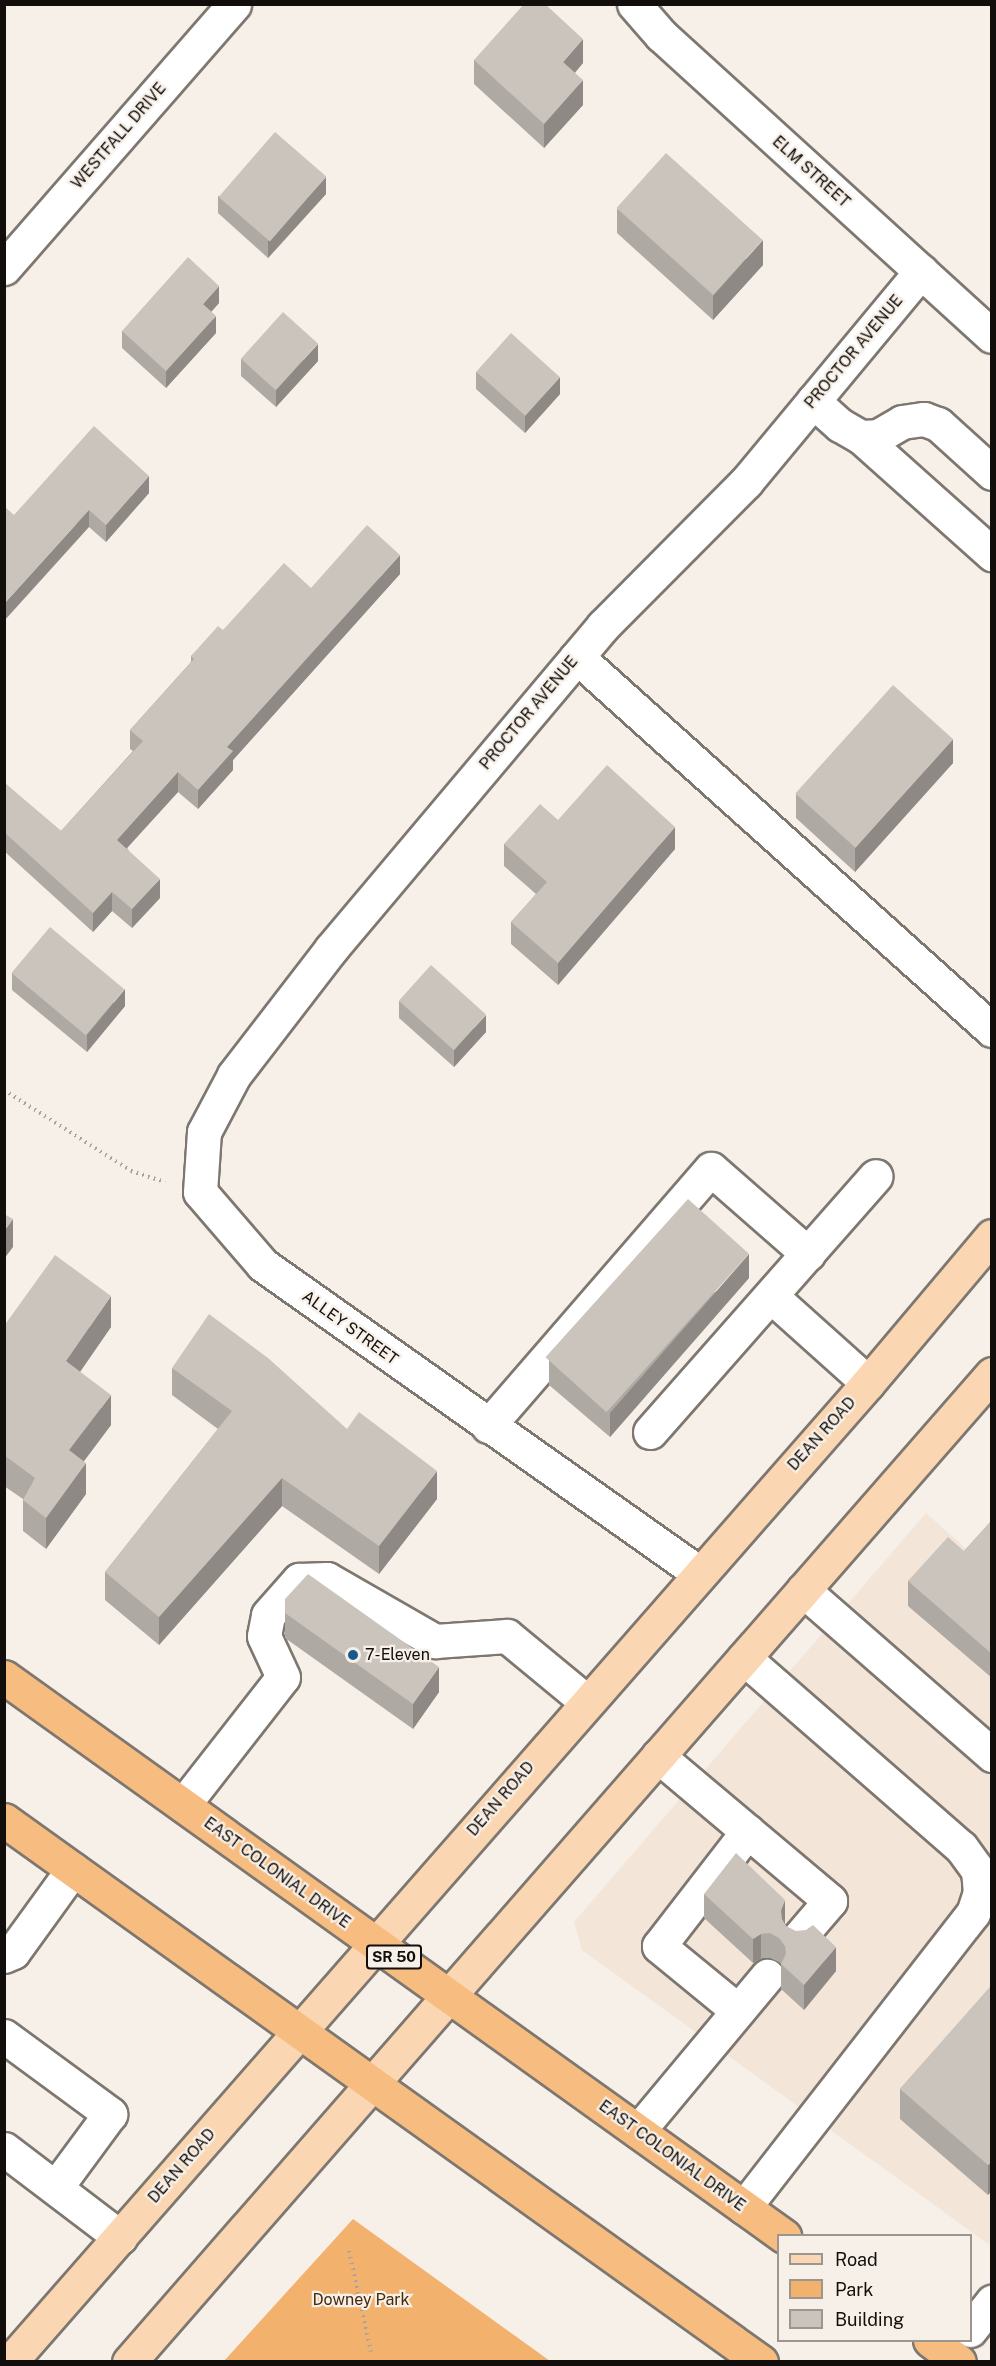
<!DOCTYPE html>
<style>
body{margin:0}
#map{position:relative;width:996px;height:2366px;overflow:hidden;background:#f7f0e8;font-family:"Public Sans",sans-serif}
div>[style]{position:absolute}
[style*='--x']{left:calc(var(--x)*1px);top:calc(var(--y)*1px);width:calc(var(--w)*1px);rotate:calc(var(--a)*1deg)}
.built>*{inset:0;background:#f3e5d8}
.green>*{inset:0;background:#f2b16c}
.path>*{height:4px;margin-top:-2px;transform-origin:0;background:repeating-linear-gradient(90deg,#a7a29c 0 1.5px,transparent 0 6px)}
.roads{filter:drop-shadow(2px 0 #7e7770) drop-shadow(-2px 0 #7e7770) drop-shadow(0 2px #7e7770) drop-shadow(0 -2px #7e7770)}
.minor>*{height:33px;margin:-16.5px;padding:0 16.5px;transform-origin:16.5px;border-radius:16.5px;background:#fff}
.major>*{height:33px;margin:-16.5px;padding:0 16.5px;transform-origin:16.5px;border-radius:16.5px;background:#fad7b2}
.highway>*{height:33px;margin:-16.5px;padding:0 16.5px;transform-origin:16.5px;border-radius:16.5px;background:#f7bc7f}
.wall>*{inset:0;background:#afa9a3}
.shaded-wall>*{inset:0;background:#8e8984}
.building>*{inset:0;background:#cbc4bd;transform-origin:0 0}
.dots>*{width:16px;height:16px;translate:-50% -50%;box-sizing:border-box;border:3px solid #f7f0e8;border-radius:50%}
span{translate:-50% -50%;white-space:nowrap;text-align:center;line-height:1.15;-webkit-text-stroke:4.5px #f7f0e8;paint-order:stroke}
.shield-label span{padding:2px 4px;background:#f7f0e8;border:2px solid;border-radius:4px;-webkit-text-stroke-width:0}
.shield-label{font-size:15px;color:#110e0c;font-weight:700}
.street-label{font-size:16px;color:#110e0c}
.poi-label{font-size:16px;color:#110e0c}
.left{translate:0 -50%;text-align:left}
.park-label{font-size:16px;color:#452a0b}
.frame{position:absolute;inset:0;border:6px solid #110e0c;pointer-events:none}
.legend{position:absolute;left:777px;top:2234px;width:195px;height:108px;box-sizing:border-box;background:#f7f0e8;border:2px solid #9b9690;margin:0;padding:8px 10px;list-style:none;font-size:18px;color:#110e0c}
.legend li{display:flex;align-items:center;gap:12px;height:30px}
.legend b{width:30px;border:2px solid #9b9690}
</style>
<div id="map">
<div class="built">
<div style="clip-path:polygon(926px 1513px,991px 1571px,991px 2246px,582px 1950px,574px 1922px)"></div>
</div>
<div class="green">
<div style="clip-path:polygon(353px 2219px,550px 2361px,224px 2361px)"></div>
</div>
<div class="path">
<div style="--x:4;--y:1090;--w:151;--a:32.5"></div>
<div style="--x:131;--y:1171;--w:36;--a:18"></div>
<div style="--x:349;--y:2251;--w:103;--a:77.7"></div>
</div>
<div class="roads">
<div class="minor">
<div style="--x:634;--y:4;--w:41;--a:48.9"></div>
<div style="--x:661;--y:35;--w:447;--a:42.3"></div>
<div style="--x:4;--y:268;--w:350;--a:-48.9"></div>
<div style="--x:813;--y:401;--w:36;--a:42"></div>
<div style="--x:840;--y:425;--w:24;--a:30"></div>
<div style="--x:861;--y:437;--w:176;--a:41.8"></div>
<div style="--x:861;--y:437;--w:17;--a:-3"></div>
<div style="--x:878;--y:436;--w:28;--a:-30"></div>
<div style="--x:902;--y:422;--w:22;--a:-8"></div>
<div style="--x:924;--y:419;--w:15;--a:20"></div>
<div style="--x:938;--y:424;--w:73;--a:42.2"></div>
<div style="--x:577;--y:657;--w:558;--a:41.95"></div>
<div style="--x:771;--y:1296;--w:130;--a:41.9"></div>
<div style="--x:488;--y:1426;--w:340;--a:-49.1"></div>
<div style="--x:711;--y:1169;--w:129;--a:41.2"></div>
<div style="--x:650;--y:1432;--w:341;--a:-48.6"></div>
<div style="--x:699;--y:1573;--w:534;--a:-144.76"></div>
<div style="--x:263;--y:1265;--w:96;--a:-130.8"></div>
<div style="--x:200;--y:1192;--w:60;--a:-86.2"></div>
<div style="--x:204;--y:1132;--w:64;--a:-62.2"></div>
<div style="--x:234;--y:1075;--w:159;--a:-52.4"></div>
<div style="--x:331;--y:949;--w:422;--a:-49.9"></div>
<div style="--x:603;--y:626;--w:203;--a:-45.2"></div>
<div style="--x:746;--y:482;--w:274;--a:-50.3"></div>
<div style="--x:803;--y:1590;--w:251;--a:41.1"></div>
<div style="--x:744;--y:1658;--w:288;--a:41.1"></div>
<div style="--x:961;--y:1847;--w:29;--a:54"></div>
<div style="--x:978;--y:1870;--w:22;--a:85"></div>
<div style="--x:980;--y:1892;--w:22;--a:108"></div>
<div style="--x:973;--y:1913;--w:373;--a:127.9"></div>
<div style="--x:658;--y:1756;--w:225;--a:40.1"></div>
<div style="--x:830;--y:1901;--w:48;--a:130.7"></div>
<div style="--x:183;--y:1805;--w:162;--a:-52"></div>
<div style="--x:283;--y:1677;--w:45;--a:-114.9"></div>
<div style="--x:264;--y:1636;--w:21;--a:-79"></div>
<div style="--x:268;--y:1615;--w:47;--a:-48.5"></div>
<div style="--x:299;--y:1580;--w:28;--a:-2"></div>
<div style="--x:327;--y:1579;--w:125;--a:29.9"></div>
<div style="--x:435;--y:1641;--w:72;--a:-4"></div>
<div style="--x:507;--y:1636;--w:104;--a:39.5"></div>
<div style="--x:4;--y:1956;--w:10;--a:-24"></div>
<div style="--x:13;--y:1952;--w:102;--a:-54.1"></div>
<div style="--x:737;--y:2010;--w:101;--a:-140.6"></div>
<div style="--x:659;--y:1946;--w:145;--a:-52.3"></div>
<div style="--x:4;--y:2036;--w:132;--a:36.3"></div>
<div style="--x:110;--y:2114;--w:89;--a:126.4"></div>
<div style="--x:638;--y:2131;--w:202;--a:-50.2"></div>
<div style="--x:4;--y:2149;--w:146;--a:37.2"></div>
<div style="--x:970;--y:2330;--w:36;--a:-52"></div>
</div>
<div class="major">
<div style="--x:10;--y:2362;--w:1302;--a:-48.77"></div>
<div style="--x:868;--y:1383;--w:192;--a:-49.9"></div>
<div style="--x:129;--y:2362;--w:1312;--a:-48.86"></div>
</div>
<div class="highway">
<div style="--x:4;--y:1677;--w:960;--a:35.63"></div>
<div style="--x:4;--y:1820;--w:931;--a:35.6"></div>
<div style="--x:930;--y:2340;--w:36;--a:37"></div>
</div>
</div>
<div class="wall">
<div style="clip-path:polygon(474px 60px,583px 63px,575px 73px,583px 105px,544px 148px,474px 84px)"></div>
<div style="clip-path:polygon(326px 194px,268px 258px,218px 213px,218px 196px)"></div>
<div style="clip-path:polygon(617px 209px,763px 265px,713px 320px,617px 233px)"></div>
<div style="clip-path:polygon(219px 303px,211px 312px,216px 333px,166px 388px,122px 348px,122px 331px)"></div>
<div style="clip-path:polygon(241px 359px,318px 361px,276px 407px,241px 376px)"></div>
<div style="clip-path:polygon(476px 372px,560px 394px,525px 433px,476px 389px)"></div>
<div style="clip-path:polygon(149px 493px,106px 542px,89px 527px,14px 515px)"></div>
<div style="clip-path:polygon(400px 574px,233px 760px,233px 770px,198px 809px,178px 792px,127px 848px,160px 898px,132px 928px,112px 911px,93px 932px,4px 851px,4px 783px,61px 831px,133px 751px,130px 749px,130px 730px,191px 662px,191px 656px,223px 630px,311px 588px)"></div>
<div style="clip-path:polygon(953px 763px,855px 872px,796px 818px,796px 794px)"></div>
<div style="clip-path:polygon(558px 820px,675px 849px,558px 985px,511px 944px,511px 922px,536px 894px,504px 866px,504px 844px)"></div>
<div style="clip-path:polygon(12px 973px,125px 1006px,87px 1052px,12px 990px)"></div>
<div style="clip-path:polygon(399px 1001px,486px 1032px,454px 1067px,399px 1018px)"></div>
<div style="clip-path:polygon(749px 1278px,610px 1437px,549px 1385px,549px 1360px)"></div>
<div style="clip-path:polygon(4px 1326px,111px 1327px,80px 1372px,111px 1425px,84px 1461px,86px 1494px,46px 1549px,23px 1531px,23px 1499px,4px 1486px)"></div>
<div style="clip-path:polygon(172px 1368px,347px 1429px,437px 1499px,379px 1574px,282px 1506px,159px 1645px,105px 1600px,105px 1572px,218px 1429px,172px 1395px)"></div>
<div style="clip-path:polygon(992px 1520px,992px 1678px,908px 1606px,908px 1581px,964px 1551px)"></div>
<div style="clip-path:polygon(285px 1599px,439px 1692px,413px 1729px,285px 1638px)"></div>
<div style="clip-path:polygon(704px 1894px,785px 1925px,836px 1971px,804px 2010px,781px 1989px,781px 1964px,779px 1962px,770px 1958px,761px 1958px,753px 1963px,704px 1918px)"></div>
<div style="clip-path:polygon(992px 1985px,988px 2195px,900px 2119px,900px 2089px)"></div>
</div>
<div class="shaded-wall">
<div style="clip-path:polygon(583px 39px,583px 63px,563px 86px,563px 62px)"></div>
<div style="clip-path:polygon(583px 80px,583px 105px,544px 148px,544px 124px)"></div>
<div style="clip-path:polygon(326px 177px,326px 194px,268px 258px,268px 241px)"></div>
<div style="clip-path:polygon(763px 240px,763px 265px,713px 320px,713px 296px)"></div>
<div style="clip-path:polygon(219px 286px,219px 303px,203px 321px,203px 304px)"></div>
<div style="clip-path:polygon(216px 316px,216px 333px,166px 388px,166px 371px)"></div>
<div style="clip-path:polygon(318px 344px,318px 361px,276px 407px,276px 390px)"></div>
<div style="clip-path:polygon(560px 377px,560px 394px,525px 433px,525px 416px)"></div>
<div style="clip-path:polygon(149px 476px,149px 493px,106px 542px,106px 525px)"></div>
<div style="clip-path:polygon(89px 510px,89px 527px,4px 621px,4px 604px)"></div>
<div style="clip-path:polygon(400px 555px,400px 574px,233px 760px,233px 770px,198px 809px,198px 790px,227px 747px)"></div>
<div style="clip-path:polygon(953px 739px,953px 763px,855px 872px,855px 848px)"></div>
<div style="clip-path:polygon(178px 772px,178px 792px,117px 859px,117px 840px)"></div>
<div style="clip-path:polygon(675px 827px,675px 849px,558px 985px,558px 963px)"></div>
<div style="clip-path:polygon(160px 879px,160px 898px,132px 928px,132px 909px)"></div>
<div style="clip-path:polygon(112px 892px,112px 911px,93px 932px,93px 913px)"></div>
<div style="clip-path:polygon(125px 989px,125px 1006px,87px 1052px,87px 1035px)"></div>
<div style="clip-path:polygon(486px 1015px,486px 1032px,454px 1067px,454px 1050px)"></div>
<div style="clip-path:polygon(13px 1219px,13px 1247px,4px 1259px,4px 1231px)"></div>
<div style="clip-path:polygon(749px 1254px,749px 1278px,610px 1437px,610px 1413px)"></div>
<div style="clip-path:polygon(111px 1296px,111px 1327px,66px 1392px,66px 1361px)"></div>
<div style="clip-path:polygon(111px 1395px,111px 1425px,69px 1481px,69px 1450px)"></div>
<div style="clip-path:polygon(86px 1463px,86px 1494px,46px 1549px,46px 1518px)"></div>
<div style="clip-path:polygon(437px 1471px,437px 1499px,379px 1574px,379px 1546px)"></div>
<div style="clip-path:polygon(282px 1478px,282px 1506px,159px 1645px,159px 1617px)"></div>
<div style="clip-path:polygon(439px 1667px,439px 1692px,413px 1729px,413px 1704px)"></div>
<div style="clip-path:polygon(785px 1900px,785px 1924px,781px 1934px,781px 1910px)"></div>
<div style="clip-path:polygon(761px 1934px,761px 1958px,753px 1963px,753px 1939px)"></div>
<div style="clip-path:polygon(836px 1947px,836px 1971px,804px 2010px,804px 1985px)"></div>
<div style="clip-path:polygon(992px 2161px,992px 2191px,988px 2195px,988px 2165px)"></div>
</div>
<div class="building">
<div style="clip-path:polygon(524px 4px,545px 4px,583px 39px,563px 62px,583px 80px,544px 124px,474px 60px)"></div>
<div style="left:275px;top:132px;width:68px;height:86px;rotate:41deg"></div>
<div style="left:666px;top:153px;width:130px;height:74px;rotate:42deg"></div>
<div style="clip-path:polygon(188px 257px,219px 286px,203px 304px,216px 316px,166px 371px,122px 331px)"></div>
<div style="left:283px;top:312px;width:47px;height:63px;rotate:42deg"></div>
<div style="left:511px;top:333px;width:66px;height:52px;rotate:42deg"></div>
<div style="clip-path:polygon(94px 426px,149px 476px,106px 525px,89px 510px,4px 604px,4px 506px,14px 515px)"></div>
<div style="clip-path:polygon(367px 525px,400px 555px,227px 747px,233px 751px,198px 790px,178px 772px,117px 840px,160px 879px,132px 909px,112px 892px,93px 913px,4px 832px,5px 783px,61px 831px,143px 741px,130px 730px,194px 659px,191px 656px,218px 626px,223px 630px,284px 563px,311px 588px)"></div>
<div style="left:893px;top:685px;width:81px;height:146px;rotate:42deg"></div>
<div style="clip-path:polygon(607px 765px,675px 827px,558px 963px,511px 922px,547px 882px,504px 844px,540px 804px,558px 820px)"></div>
<div style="left:50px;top:927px;width:97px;height:60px;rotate:40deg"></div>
<div style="left:431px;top:965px;width:74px;height:48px;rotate:42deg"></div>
<div style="left:688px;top:1199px;width:82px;height:213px;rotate:42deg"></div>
<div style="clip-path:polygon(4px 1214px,13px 1219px,4px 1231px)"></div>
<div style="clip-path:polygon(55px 1255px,111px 1296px,66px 1361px,111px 1395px,69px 1450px,86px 1463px,46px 1518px,23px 1500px,35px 1478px,4px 1455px,4px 1326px)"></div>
<div style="clip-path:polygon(209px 1314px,268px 1358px,347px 1429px,359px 1412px,437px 1471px,379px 1546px,282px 1478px,159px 1617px,105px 1572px,232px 1411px,172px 1368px)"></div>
<div style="clip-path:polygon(992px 1520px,992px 1654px,908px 1581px,948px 1537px,964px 1551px)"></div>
<div style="clip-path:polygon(308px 1574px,439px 1667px,413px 1704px,285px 1613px,285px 1599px)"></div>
<div style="clip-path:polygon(736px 1853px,785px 1900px,781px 1910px,782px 1919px,786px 1926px,796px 1931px,806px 1930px,813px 1925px,836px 1947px,804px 1985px,781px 1964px,786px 1954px,785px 1946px,779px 1938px,770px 1933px,761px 1934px,753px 1939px,704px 1894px)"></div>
<div style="clip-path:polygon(992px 1985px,992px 2161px,988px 2165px,900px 2089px)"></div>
</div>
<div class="dots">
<div style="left:353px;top:1655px;background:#155b90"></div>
</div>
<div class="shield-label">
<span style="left:394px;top:1957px">SR 50</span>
</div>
<div class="street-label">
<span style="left:119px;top:136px;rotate:-49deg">WESTFALL DRIVE</span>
<span style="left:811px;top:172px;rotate:42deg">ELM STREET</span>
<span style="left:854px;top:352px;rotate:-50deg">PROCTOR AVENUE</span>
<span style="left:529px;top:713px;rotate:-50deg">PROCTOR AVENUE</span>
<span style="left:350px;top:1328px;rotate:36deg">ALLEY STREET</span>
<span style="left:822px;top:1434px;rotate:-48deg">DEAN ROAD</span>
<span style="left:501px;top:1799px;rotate:-49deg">DEAN ROAD</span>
<span style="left:277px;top:1873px;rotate:36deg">EAST COLONIAL DRIVE</span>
<span style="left:672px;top:2156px;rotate:36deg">EAST COLONIAL DRIVE</span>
<span style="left:182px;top:2166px;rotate:-49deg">DEAN ROAD</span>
</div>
<div class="poi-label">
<span class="left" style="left:365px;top:1655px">7-Eleven</span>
</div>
<div class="park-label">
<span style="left:361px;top:2300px">Downey Park</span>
</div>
<div class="frame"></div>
<ul class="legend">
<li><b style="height:8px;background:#fad7b2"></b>Road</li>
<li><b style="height:16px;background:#f2b16c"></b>Park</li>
<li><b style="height:16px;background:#cbc4bd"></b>Building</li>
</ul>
</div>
